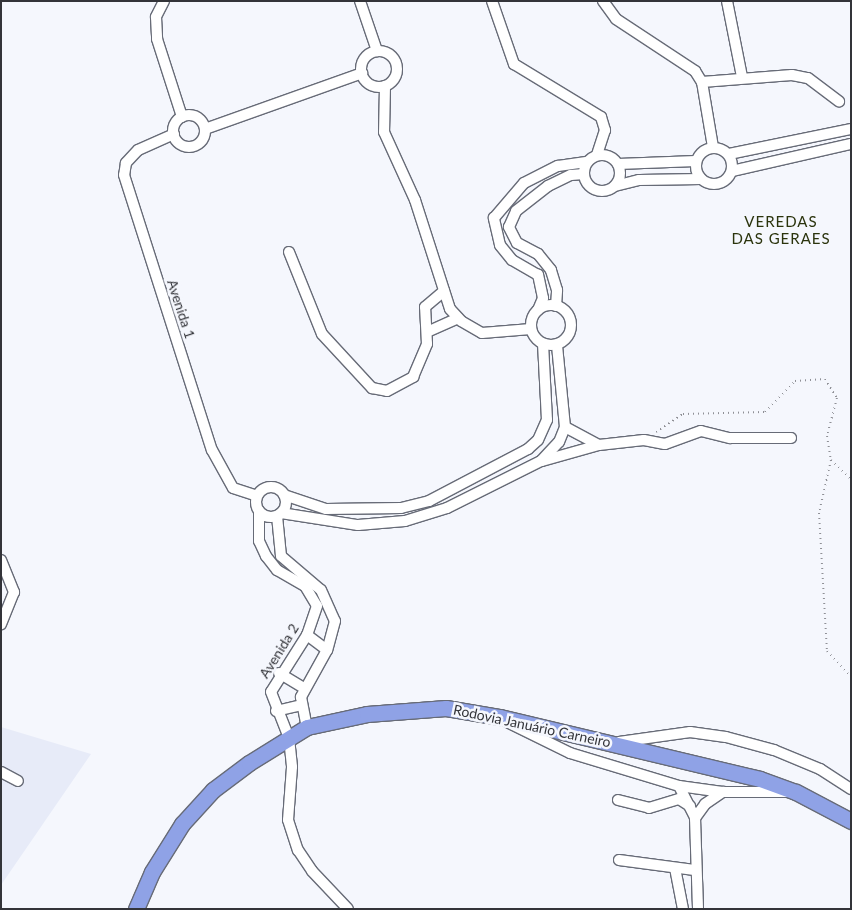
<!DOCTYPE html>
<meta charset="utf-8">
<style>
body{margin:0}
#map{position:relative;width:852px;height:910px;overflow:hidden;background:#f5f7fd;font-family:Lato,sans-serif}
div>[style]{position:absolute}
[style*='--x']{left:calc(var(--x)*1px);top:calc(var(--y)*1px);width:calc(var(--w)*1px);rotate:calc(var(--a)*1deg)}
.built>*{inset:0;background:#e7ebf8}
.path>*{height:2px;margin-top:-1px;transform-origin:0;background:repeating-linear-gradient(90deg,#8f9096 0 1px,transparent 0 5px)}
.roads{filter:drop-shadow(1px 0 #676b77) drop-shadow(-1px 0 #676b77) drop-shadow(0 1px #676b77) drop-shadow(0 -1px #676b77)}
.minor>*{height:10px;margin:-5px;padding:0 5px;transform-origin:5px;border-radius:5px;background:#fff}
.minor>.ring{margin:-5px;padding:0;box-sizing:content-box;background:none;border:10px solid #fff;border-radius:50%}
.highway>*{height:15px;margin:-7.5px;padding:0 7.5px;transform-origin:7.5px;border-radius:7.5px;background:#8fa2e6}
span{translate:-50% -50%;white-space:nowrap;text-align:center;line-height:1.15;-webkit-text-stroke:5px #f5f7fd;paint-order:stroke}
.street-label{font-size:14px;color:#333439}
.neighbourhood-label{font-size:15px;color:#2b340d;letter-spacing:1px}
.frame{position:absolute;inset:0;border:2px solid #333439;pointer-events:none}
</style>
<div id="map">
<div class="built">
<div style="clip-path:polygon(1px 727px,91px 754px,1px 885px)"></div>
</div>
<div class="path">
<div style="--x:656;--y:432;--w:32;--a:-34"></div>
<div style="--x:683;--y:414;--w:82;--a:-1.4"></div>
<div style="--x:765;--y:412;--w:43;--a:-45.9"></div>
<div style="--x:795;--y:381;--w:30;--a:-4"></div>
<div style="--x:825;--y:379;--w:22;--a:58"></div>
<div style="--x:837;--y:398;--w:39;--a:105"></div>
<div style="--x:827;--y:436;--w:24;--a:81"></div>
<div style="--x:831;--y:460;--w:28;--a:44"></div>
<div style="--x:831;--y:460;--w:54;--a:102.8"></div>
<div style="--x:819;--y:513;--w:138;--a:86.7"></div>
<div style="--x:827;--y:651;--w:35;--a:47"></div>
</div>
<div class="roads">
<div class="minor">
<div style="--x:164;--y:1;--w:18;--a:117"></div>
<div style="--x:156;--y:17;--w:22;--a:87"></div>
<div style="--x:157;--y:39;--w:82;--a:72.2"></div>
<div style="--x:360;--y:1;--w:53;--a:71.2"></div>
<div style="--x:492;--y:1;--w:67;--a:70.8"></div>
<div style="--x:514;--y:64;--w:102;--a:31.3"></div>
<div style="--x:601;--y:117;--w:14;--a:73"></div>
<div style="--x:605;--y:130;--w:26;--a:108"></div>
<div style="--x:603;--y:1;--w:22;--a:54"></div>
<div style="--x:616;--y:19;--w:95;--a:33.4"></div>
<div style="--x:695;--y:71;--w:13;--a:58"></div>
<div style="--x:702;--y:82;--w:66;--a:80.4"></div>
<div style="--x:727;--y:1;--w:77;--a:78.8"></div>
<div class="ring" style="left:361px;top:51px;width:26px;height:26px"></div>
<div style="--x:702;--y:82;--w:90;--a:-4.4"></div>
<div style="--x:792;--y:75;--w:16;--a:11"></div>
<div style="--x:808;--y:78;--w:39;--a:37"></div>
<div style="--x:385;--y:86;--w:46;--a:91.2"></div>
<div style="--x:384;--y:132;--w:75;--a:65.5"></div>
<div style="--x:415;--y:200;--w:114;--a:72.2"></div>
<div style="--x:450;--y:309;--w:16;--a:47"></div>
<div style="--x:461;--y:321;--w:24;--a:30"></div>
<div style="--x:482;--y:333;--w:49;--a:-4.7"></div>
<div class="ring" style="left:173px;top:115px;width:22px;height:22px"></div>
<div style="--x:205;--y:129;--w:167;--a:-19.6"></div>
<div style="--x:174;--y:134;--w:39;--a:156"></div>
<div style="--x:138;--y:150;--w:18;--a:133"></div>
<div style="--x:126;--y:163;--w:12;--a:99"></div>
<div style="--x:124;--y:175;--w:289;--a:72.3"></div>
<div style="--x:212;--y:450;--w:43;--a:61.1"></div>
<div style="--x:233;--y:488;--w:25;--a:18"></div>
<div class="ring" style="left:696px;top:148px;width:26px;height:26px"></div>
<div style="--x:729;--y:154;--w:125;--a:-11.6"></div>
<div class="ring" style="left:584px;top:155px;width:26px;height:26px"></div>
<div style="--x:618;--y:164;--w:78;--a:-2.2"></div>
<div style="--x:732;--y:171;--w:122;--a:-12.8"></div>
<div style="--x:615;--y:186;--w:25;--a:-14"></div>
<div style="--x:639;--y:180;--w:62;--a:-0.9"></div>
<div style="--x:289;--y:252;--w:88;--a:68.1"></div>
<div style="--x:322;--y:334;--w:74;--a:47.2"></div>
<div style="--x:372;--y:388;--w:15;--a:11"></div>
<div style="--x:387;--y:391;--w:30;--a:-28"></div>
<div style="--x:413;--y:377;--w:36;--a:-67"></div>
<div style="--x:427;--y:344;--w:37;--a:-93"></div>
<div style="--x:425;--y:307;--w:25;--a:-40"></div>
<div class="ring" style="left:531px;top:305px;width:30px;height:30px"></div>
<div style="--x:556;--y:306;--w:16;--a:-86"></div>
<div style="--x:557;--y:290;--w:21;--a:-107"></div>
<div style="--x:551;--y:270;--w:21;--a:-129"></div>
<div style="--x:538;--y:254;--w:24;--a:-152"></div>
<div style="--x:517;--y:243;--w:18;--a:-117"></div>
<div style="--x:509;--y:227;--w:17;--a:-66"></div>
<div style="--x:516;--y:211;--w:41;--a:-38"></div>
<div style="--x:548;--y:186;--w:25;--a:-26"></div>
<div style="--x:571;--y:175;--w:13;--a:-4"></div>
<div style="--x:538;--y:310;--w:13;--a:-67"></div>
<div style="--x:543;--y:298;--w:24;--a:-102"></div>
<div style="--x:538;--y:275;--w:30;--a:-150"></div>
<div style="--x:512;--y:260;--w:19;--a:-129"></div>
<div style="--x:500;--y:245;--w:28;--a:-103"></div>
<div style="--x:494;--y:218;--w:46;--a:-49.4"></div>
<div style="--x:524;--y:183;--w:38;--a:-27"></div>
<div style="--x:558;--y:166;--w:30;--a:-8"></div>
<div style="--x:427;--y:332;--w:34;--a:-24"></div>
<div style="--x:565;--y:427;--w:38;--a:28"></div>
<div style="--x:542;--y:461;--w:59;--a:-15.7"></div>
<div style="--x:599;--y:445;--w:45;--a:-6.3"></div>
<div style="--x:644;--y:440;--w:21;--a:11"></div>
<div style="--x:665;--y:444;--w:38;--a:-20"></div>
<div style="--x:701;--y:431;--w:30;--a:14"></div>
<div style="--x:730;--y:438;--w:61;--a:0"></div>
<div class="ring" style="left:256px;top:487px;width:20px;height:20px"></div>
<div style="--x:284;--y:495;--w:44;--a:18.4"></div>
<div style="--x:326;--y:509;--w:75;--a:-0.8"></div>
<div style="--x:401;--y:508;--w:29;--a:-14"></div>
<div style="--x:429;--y:501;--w:112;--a:-27.7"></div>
<div style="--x:528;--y:449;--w:13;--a:-42"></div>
<div style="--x:538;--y:440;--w:22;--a:-66"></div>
<div style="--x:547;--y:420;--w:76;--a:-93"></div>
<div style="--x:259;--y:511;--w:30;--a:90"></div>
<div style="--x:259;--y:541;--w:17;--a:65"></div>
<div style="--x:266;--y:556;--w:18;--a:52"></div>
<div style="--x:277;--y:570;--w:32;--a:30"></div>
<div style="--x:305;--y:586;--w:23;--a:59"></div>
<div style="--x:317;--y:606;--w:31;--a:109"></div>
<div style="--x:307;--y:635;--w:67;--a:122.3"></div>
<div style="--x:271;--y:692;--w:49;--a:68.6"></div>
<div style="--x:289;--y:738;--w:29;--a:84"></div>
<div style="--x:292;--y:767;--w:53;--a:94.3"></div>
<div style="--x:288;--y:820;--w:32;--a:72"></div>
<div style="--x:298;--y:850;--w:25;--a:56"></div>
<div style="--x:312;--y:871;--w:52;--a:46.5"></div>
<div style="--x:281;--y:513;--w:78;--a:8.9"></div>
<div style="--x:358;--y:525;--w:47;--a:-4.9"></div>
<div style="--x:405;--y:521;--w:44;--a:-17.2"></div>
<div style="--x:447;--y:508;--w:105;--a:-26.6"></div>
<div style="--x:541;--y:461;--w:26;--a:-47"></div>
<div style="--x:559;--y:442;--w:16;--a:-68"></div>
<div style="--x:565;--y:427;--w:82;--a:-95.6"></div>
<div style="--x:277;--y:516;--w:40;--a:84.3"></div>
<div style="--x:281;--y:556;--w:52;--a:40.4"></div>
<div style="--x:321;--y:590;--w:34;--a:66"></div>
<div style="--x:335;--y:621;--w:30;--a:105"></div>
<div style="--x:327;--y:650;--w:54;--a:119"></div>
<div style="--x:301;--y:697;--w:31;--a:79"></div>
<div style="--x:1;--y:560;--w:35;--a:68"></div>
<div style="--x:14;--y:592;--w:35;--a:112"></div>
<div style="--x:307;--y:635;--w:25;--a:37"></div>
<div style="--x:279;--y:673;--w:29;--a:31"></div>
<div style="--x:276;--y:711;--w:26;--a:-13"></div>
<div style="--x:509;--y:723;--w:68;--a:26.2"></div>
<div style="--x:570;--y:753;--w:114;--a:16.8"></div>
<div style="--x:679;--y:786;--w:44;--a:7.8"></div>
<div style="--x:723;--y:792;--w:64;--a:0"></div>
<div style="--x:619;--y:742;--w:72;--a:-8"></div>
<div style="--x:690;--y:732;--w:36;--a:8"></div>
<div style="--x:726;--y:737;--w:50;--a:15.2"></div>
<div style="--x:774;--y:750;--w:50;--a:22.4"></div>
<div style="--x:820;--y:769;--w:37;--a:33"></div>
<div style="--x:1;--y:772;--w:19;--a:28"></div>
<div style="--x:679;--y:786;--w:36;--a:63"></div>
<div style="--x:695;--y:818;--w:91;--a:88.1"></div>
<div style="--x:618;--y:800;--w:32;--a:14"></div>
<div style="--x:649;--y:808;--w:31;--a:-17"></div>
<div style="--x:679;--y:799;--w:13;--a:32"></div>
<div style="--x:695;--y:818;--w:17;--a:-54"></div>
<div style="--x:705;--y:804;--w:22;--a:-34"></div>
<div style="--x:619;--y:860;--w:76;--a:7.6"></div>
<div style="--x:675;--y:868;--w:42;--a:79"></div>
</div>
<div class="highway">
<div style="--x:136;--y:909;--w:40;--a:-66.6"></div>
<div style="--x:152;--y:872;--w:57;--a:-58"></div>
<div style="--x:182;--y:824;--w:46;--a:-47.6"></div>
<div style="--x:213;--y:790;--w:45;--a:-36.9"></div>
<div style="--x:249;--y:763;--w:68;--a:-31.8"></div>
<div style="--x:307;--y:727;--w:61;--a:-12.2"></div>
<div style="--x:367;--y:714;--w:79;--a:-4.3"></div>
<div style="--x:446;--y:708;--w:55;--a:9.5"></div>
<div style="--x:500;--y:717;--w:267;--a:13.4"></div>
<div style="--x:760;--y:779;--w:38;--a:20"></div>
<div style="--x:796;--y:792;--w:62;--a:27.8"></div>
</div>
</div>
<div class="street-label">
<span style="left:181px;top:309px;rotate:72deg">Avenida 1</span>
<span style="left:279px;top:651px;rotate:-58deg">Avenida 2</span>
<span style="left:532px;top:726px;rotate:12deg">Rodovia Januário Carneiro</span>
</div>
<div class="neighbourhood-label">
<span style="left:781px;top:230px">VEREDAS<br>DAS GERAES</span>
</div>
<div class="frame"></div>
</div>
